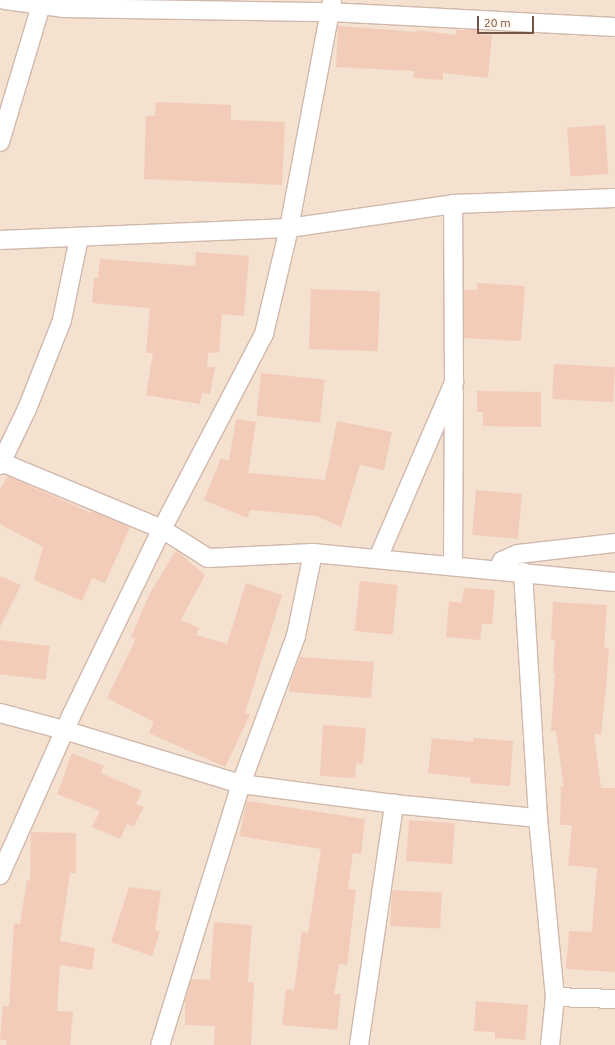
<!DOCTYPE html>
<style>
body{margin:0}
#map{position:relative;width:615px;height:1045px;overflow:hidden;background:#fdf0e2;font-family:Ubuntu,sans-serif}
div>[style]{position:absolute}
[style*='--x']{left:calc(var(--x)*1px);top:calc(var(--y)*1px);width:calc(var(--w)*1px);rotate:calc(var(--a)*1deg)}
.residential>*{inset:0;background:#f4e1d0;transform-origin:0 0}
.building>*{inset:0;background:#f3cbb9;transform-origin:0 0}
.roads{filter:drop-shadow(1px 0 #d0b8ac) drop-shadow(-1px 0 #d0b8ac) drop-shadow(0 1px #d0b8ac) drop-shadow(0 -1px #d0b8ac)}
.minor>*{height:18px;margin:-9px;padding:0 9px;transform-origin:9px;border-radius:9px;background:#fff}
span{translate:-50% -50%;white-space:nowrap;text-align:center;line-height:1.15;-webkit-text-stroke:3px #fff4e9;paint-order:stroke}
.scale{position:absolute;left:477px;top:16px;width:57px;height:18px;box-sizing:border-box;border:2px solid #755448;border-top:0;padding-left:5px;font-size:12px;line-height:14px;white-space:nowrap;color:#755448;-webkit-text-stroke:3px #fff4e9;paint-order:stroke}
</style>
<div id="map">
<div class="residential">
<div style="left:0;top:0;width:615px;height:1045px"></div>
</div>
<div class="building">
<div style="clip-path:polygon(338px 26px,416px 32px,417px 30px,456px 35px,456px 30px,479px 30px,480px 35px,492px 35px,488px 78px,443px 73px,443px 80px,413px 78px,414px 71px,336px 67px)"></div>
<div style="clip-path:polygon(156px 102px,231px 105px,231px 120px,285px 122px,282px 185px,144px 179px,146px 116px,155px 116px)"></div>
<div style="left:605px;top:125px;width:49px;height:38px;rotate:86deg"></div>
<div style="clip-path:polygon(196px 252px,249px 256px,244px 316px,222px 314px,219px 352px,208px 353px,207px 367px,215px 367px,210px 394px,202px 393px,200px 404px,146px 395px,153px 353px,146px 353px,150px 308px,92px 303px,94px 278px,98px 278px,100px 259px,195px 266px)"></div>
<div style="clip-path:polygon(477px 283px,525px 286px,521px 341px,464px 338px,464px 290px,477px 290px)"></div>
<div style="left:311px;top:289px;width:69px;height:60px;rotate:2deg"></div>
<div style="left:554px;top:364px;width:61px;height:35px;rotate:3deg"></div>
<div style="left:261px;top:373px;width:64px;height:43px;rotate:6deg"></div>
<div style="clip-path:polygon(477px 391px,541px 392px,541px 427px,483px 426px,483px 412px,477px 412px)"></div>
<div style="clip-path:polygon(236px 419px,256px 422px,248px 473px,325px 480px,337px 421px,392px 432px,384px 470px,360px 465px,341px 527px,316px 516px,250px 510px,247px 518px,204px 500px,221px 458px,229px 461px)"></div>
<div style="clip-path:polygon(8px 476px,91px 513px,92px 511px,130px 527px,105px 583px,92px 578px,82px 601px,34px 580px,43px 547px,0 524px,0 489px)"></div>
<div style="left:476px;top:490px;width:46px;height:45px;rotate:5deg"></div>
<div style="clip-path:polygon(176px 550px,205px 575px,181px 620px,199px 628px,196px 635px,227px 644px,246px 583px,282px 595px,245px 713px,250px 715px,225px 767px,149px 733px,154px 722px,107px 698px,136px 639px,131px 637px,149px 595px)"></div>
<div style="clip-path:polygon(0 576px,21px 585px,0 627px)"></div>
<div style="left:360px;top:581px;width:38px;height:50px;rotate:6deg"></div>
<div style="clip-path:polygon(464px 588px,495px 590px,492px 624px,482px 624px,480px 640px,446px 637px,449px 601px,462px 603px)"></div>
<div style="clip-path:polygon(553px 602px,607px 605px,604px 648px,609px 649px,606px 687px,601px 735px,594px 734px,601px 788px,615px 788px,615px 972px,566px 969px,569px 931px,592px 932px,597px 868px,568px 865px,572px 825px,560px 825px,561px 786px,564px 787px,556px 731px,551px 731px,555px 674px,553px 673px,555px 640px,551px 639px)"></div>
<div style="left:0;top:640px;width:50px;height:34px;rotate:7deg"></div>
<div style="clip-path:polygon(300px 657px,374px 662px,371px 698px,289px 692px,290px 683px)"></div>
<div style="clip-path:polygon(323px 725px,366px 728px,363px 764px,356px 763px,355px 778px,320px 776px)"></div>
<div style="clip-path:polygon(432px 738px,473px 742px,473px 738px,513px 741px,510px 786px,470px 783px,471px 778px,428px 773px)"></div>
<div style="clip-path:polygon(72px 753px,104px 766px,101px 773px,142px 791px,136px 804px,144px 807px,133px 827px,127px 824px,120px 839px,92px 827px,100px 811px,57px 794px)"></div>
<div style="clip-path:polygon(247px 801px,365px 819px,361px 854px,353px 853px,348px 889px,356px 890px,347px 965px,339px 964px,334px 994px,341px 994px,337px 1030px,282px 1025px,286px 989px,294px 990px,302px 932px,308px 933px,321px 849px,239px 836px)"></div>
<div style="left:409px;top:820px;width:46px;height:41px;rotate:4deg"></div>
<div style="clip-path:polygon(31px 832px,76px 833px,76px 873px,70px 873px,60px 941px,95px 948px,92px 970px,60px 965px,57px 1011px,73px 1012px,70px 1045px,6px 1045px,7px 1040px,0 1040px,3px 1006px,9px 1006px,14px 923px,20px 924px,27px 880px,30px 881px)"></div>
<div style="clip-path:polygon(129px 887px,161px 891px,155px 930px,160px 932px,152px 956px,111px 942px)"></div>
<div style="left:392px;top:890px;width:50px;height:36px;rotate:3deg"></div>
<div style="clip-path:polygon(214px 922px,252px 925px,248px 982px,254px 983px,251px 1045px,214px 1045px,215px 1026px,185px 1025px,185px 999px,191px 979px,210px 980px)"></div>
<div style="clip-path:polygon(476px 1001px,528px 1005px,525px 1040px,495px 1038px,495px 1032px,474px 1031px)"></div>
</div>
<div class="roads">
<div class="minor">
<div style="--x:5;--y:0;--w:60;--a:7.7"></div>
<div style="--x:64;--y:8;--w:265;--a:0.9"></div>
<div style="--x:329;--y:12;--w:286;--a:3"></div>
<div style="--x:0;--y:142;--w:143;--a:-73.3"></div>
<div style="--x:0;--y:240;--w:289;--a:-2.4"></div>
<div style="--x:289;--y:228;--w:166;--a:-8.3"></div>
<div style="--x:453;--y:204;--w:162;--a:-2.1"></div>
<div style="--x:1;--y:462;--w:174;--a:22.6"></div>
<div style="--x:162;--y:529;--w:54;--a:32.2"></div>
<div style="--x:208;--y:558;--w:105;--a:-2.7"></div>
<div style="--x:313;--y:553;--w:303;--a:5.5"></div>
<div style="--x:0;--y:465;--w:62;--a:-64.3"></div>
<div style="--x:27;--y:409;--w:96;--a:-68.5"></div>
<div style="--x:62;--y:320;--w:84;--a:-78.3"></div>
<div style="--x:313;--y:553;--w:85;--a:101.6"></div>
<div style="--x:296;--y:636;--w:158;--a:110.4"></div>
<div style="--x:241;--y:784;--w:154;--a:7.4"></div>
<div style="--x:394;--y:804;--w:145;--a:5.6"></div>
<div style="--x:378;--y:558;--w:192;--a:-66.6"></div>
<div style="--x:454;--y:382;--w:178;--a:-90.3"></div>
<div style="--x:453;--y:565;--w:174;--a:-89.7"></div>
<div style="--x:498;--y:570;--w:10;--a:-66"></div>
<div style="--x:502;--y:561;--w:17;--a:-24"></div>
<div style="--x:518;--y:554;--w:98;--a:-6.5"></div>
<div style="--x:523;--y:572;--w:246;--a:86.5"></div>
<div style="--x:538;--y:818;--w:180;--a:84.6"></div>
<div style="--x:555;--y:997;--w:48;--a:95.9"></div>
<div style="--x:0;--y:713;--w:66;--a:14.9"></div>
<div style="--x:64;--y:730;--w:185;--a:17"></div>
<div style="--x:241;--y:784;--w:273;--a:107.2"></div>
<div style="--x:0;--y:875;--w:174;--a:-65.9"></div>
<div style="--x:71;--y:716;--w:208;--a:-64.1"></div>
<div style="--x:162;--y:529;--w:220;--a:-62.4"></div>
<div style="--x:264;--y:334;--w:109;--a:-76.7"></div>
<div style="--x:289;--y:228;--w:232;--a:-79.3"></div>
<div style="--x:555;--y:997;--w:60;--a:1.9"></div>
<div style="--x:359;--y:1045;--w:244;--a:-81.7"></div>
</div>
</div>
<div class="scale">20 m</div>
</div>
